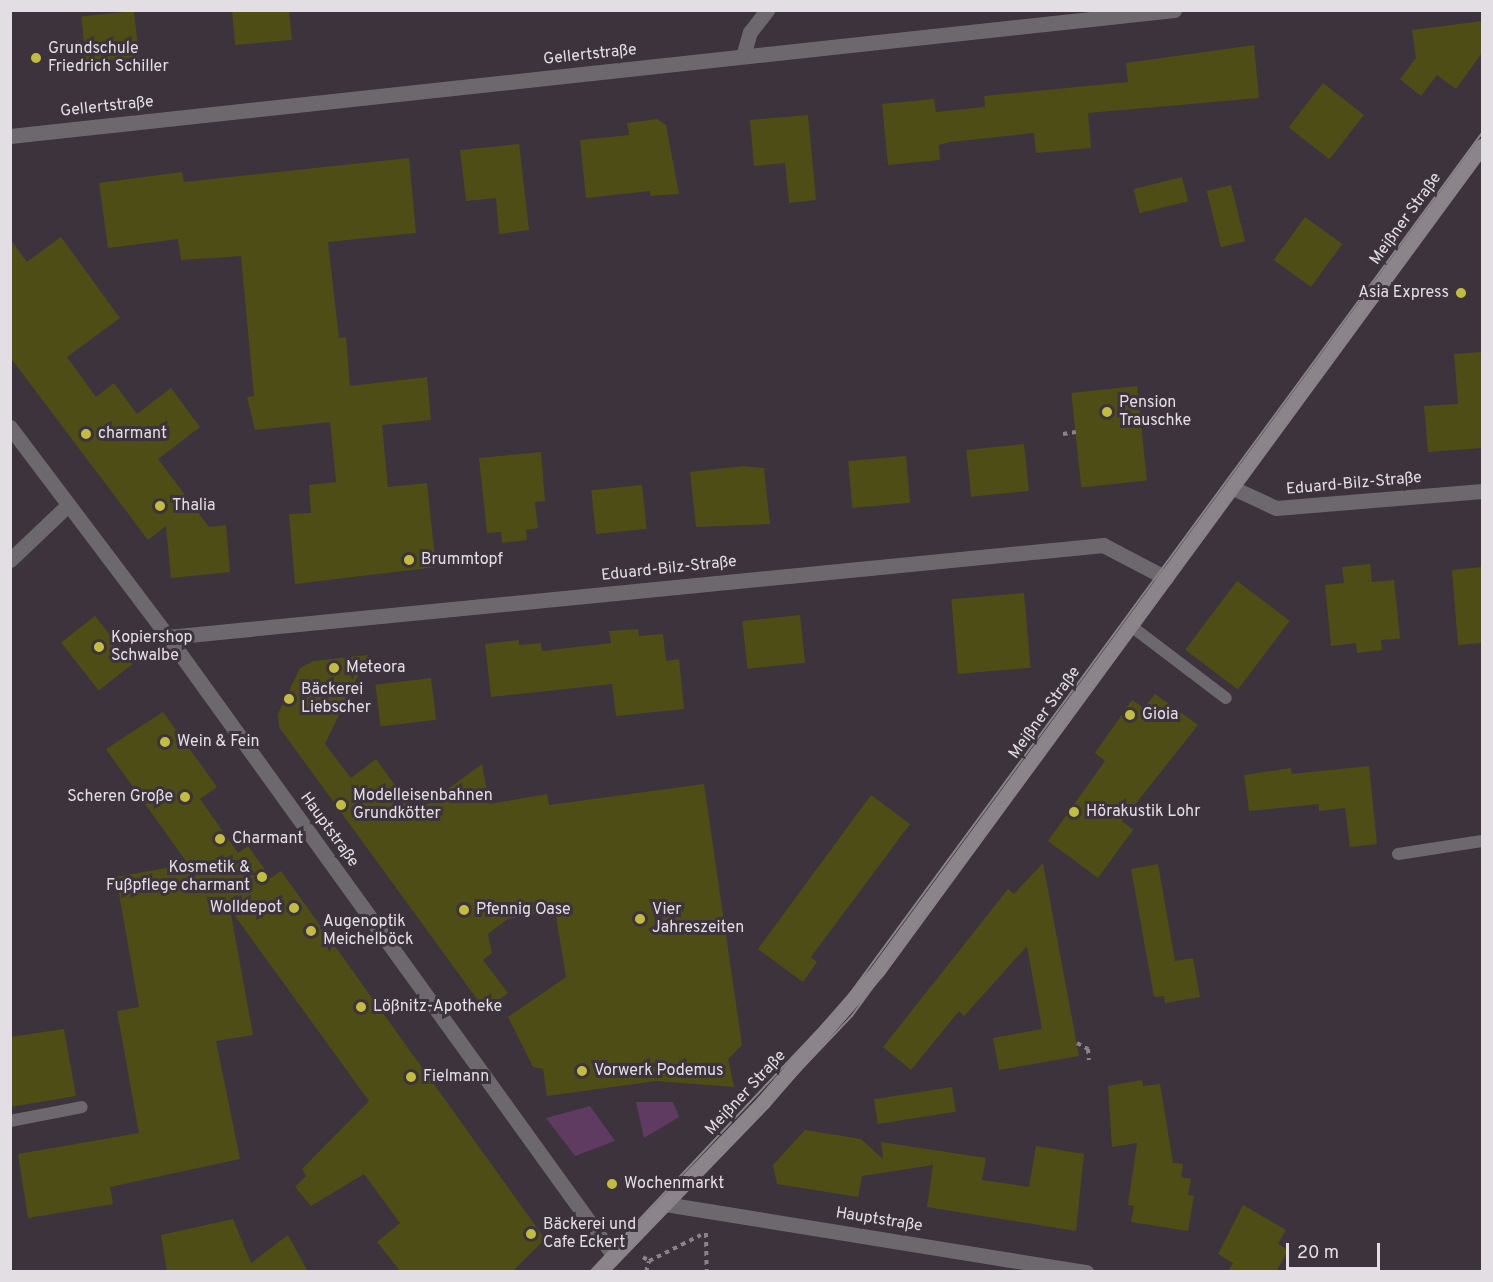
<!DOCTYPE html>
<meta charset="utf-8">
<style>
body{margin:0}
#map{position:relative;width:1493px;height:1282px;overflow:hidden;background:#3c333c;font-family:Overpass,sans-serif}
div>[style]{position:absolute}
[style*='--x']{left:calc(var(--x)*1px);top:calc(var(--y)*1px);width:calc(var(--w)*1px);rotate:calc(var(--a)*1deg)}
.green>*{inset:0;background:#5f3b62}
.building>*{inset:0;background:#4f4d16;transform-origin:0 0}
.path>*{height:4px;margin-top:-2px;transform-origin:0;background:repeating-linear-gradient(90deg,#898289 0 4.5px,transparent 0 9px)}
.service>*{height:12px;margin:-6px;padding:0 6px;transform-origin:6px;border-radius:6px;background:#6d686d}
.minor>*{height:15px;margin:-7.5px;padding:0 7.5px;transform-origin:7.5px;border-radius:7.5px;background:#6d686d}
.secondary>*{height:15px;margin:-7.5px;padding:0 7.5px;transform-origin:7.5px;border-radius:7.5px;background:#8b848b}
.tram>*{height:1.5px;margin:-0.75px;padding:0 0.75px;transform-origin:0.75px;border-radius:0.75px;background:#8a838b}
.dots>*{width:16px;height:16px;translate:-50% -50%;box-sizing:border-box;border:3px solid #3c333c;border-radius:50%}
span{translate:-50% -50%;white-space:nowrap;text-align:center;line-height:1.15;-webkit-text-stroke:6px #3c333c;paint-order:stroke}
.poi-label{font-size:16px;color:#e3dee4}
.left{translate:0 -50%;text-align:left}
.right{translate:-100% -50%;text-align:right}
.street-label{font-size:16px;color:#e3dee4}
.frame{position:absolute;inset:0;border:12px solid #e3dee4;pointer-events:none}
.scale{position:absolute;left:1286px;top:1243px;width:94px;height:27px;box-sizing:border-box;border:3px solid #e3dee4;border-top:0;padding-left:8px;font-size:18px;line-height:21px;white-space:nowrap;color:#e3dee4;-webkit-text-stroke:4px #3c333c;paint-order:stroke}
</style>
<div id="map">
<div class="green">
<div style="clip-path:polygon(636px 1102px,673px 1102px,679px 1117px,644px 1138px)"></div>
<div style="clip-path:polygon(590px 1106px,615px 1141px,575px 1156px,546px 1118px)"></div>
</div>
<div class="building">
<div style="clip-path:polygon(232px 10px,289px 10px,292px 40px,235px 45px)"></div>
<div style="left:134px;top:11px;width:46px;height:53px;rotate:84deg"></div>
<div style="clip-path:polygon(1482px 21px,1482px 53px,1456px 89px,1437px 75px,1421px 96px,1400px 79px,1416px 58px,1412px 30px)"></div>
<div style="clip-path:polygon(1254px 45px,1259px 98px,1088px 113px,1091px 148px,1036px 153px,1034px 133px,950px 142px,939px 145px,940px 160px,888px 165px,882px 104px,934px 99px,936px 112px,985px 107px,984px 96px,1128px 82px,1126px 63px)"></div>
<div style="left:1323px;top:83px;width:52px;height:56px;rotate:38deg"></div>
<div style="clip-path:polygon(808px 115px,816px 200px,789px 203px,785px 163px,754px 166px,750px 120px)"></div>
<div style="clip-path:polygon(657px 119px,666px 125px,679px 194px,650px 196px,650px 191px,586px 198px,580px 140px,629px 135px,627px 123px)"></div>
<div style="clip-path:polygon(519px 144px,529px 230px,499px 234px,496px 198px,466px 201px,460px 150px)"></div>
<div style="clip-path:polygon(409px 158px,416px 233px,328px 242px,339px 338px,346px 337px,350px 386px,427px 377px,431px 420px,382px 425px,388px 487px,427px 483px,436px 567px,295px 584px,289px 514px,311px 513px,309px 485px,336px 482px,330px 422px,255px 430px,247px 397px,254px 396px,241px 256px,181px 260px,178px 239px,108px 248px,99px 183px,182px 172px,184px 182px)"></div>
<div style="left:1182px;top:177px;width:25px;height:50px;rotate:76deg"></div>
<div style="left:1231px;top:185px;width:58px;height:25px;rotate:76deg"></div>
<div style="left:1305px;top:217px;width:46px;height:53px;rotate:36deg"></div>
<div style="clip-path:polygon(61px 237px,120px 318px,67px 357px,96px 397px,114px 383px,137px 414px,171px 388px,200px 427px,158px 459px,209px 527px,226px 525px,230px 572px,171px 578px,166px 526px,148px 540px,10px 357px,10px 239px,27px 262px)"></div>
<div style="clip-path:polygon(1482px 352px,1482px 448px,1428px 452px,1424px 406px,1458px 404px,1454px 354px)"></div>
<div style="left:1137px;top:386px;width:95px;height:66px;rotate:84deg"></div>
<div style="left:1024px;top:444px;width:47px;height:58px;rotate:84deg"></div>
<div style="clip-path:polygon(541px 452px,545px 501px,535px 502px,538px 528px,526px 530px,527px 540px,502px 543px,501px 532px,487px 533px,479px 458px)"></div>
<div style="left:906px;top:456px;width:47px;height:58px;rotate:85deg"></div>
<div style="clip-path:polygon(743px 466px,764px 468px,770px 524px,696px 527px,690px 472px)"></div>
<div style="left:642px;top:485px;width:44px;height:51px;rotate:84deg"></div>
<div style="clip-path:polygon(1370px 564px,1372px 582px,1394px 580px,1400px 639px,1381px 640px,1382px 650px,1357px 653px,1356px 643px,1331px 646px,1325px 585px,1344px 583px,1342px 567px)"></div>
<div style="clip-path:polygon(1482px 567px,1482px 643px,1458px 645px,1452px 570px)"></div>
<div style="left:1237px;top:581px;width:66px;height:86px;rotate:37deg"></div>
<div style="left:1024px;top:593px;width:75px;height:73px;rotate:85deg"></div>
<div style="left:800px;top:615px;width:48px;height:58px;rotate:84deg"></div>
<div style="left:95px;top:616px;width:61px;height:43px;rotate:52deg"></div>
<div style="clip-path:polygon(638px 629px,639px 636px,663px 634px,666px 661px,679px 659px,684px 709px,616px 716px,612px 684px,491px 697px,485px 644px,519px 640px,519px 645px,541px 643px,542px 651px,611px 643px,609px 631px)"></div>
<div style="clip-path:polygon(368px 655px,325px 744px,351px 778px,376px 759px,415px 813px,482px 764px,489px 804px,547px 794px,549px 805px,704px 784px,742px 1045px,728px 1059px,734px 1087px,656px 1081px,547px 1096px,543px 1069px,533px 1067px,508px 1017px,566px 977px,555px 910px,508px 919px,488px 934px,492px 953px,483px 960px,508px 993px,485px 1010px,279px 727px,278px 714px,300px 668px,313px 661px)"></div>
<div style="left:431px;top:678px;width:42px;height:56px;rotate:83deg"></div>
<div style="clip-path:polygon(1155px 694px,1198px 725px,1122px 821px,1133px 830px,1098px 878px,1048px 841px,1105px 761px,1095px 753px,1132px 700px,1144px 708px)"></div>
<div style="clip-path:polygon(163px 712px,217px 787px,200px 799px,238px 853px,248px 846px,271px 878px,281px 871px,545px 1239px,512px 1272px,401px 1272px,377px 1242px,400px 1223px,364px 1174px,311px 1206px,295px 1187px,306px 1176px,302px 1169px,369px 1101px,230px 909px,253px 1035px,216px 1041px,240px 1159px,110px 1187px,113px 1204px,28px 1218px,18px 1154px,139px 1133px,117px 1011px,139px 1007px,116px 877px,188px 864px,106px 749px)"></div>
<div style="clip-path:polygon(1369px 766px,1377px 844px,1350px 847px,1345px 808px,1319px 811px,1319px 804px,1249px 811px,1244px 775px,1291px 768px,1292px 774px)"></div>
<div style="clip-path:polygon(871px 795px,910px 824px,811px 957px,817px 962px,803px 982px,758px 949px)"></div>
<div style="clip-path:polygon(1043px 863px,1079px 1056px,999px 1070px,993px 1038px,1042px 1029px,1027px 946px,964px 1016px,959px 1011px,911px 1070px,883px 1047px,1008px 889px,1014px 894px)"></div>
<div style="clip-path:polygon(1158px 864px,1175px 961px,1193px 958px,1200px 997px,1165px 1003px,1164px 996px,1154px 997px,1131px 869px)"></div>
<div style="clip-path:polygon(64px 1029px,76px 1096px,10px 1107px,10px 1037px)"></div>
<div style="clip-path:polygon(1142px 1080px,1143px 1086px,1160px 1084px,1173px 1163px,1183px 1164px,1181px 1177px,1191px 1179px,1188px 1195px,1194px 1196px,1188px 1231px,1131px 1222px,1134px 1206px,1128px 1205px,1137px 1143px,1112px 1147px,1108px 1086px)"></div>
<div style="left:952px;top:1087px;width:25px;height:79px;rotate:81deg"></div>
<div style="clip-path:polygon(805px 1130px,861px 1139px,883px 1159px,881px 1142px,986px 1158px,982px 1180px,1029px 1187px,1036px 1146px,1084px 1154px,1076px 1231px,927px 1207px,933px 1165px,862px 1176px,858px 1197px,777px 1184px,773px 1165px)"></div>
<div style="clip-path:polygon(1243px 1205px,1286px 1230px,1278px 1244px,1288px 1250px,1276px 1272px,1228px 1272px,1233px 1263px,1218px 1254px)"></div>
<div style="clip-path:polygon(233px 1219px,251px 1263px,288px 1235px,308px 1272px,167px 1272px,161px 1235px)"></div>
</div>
<div class="path">
<div style="--x:1063;--y:434;--w:13;--a:-9"></div>
<div style="--x:1077;--y:1043;--w:13;--a:29"></div>
<div style="--x:1088;--y:1049;--w:11;--a:85"></div>
<div style="--x:706;--y:1233;--w:39;--a:89"></div>
<div style="--x:643;--y:1257;--w:7;--a:34"></div>
<div style="--x:649;--y:1261;--w:58;--a:-26.6"></div>
<div style="--x:646;--y:1272;--w:11;--a:-75"></div>
</div>
<div class="service">
<div style="--x:1131;--y:626;--w:119;--a:37.2"></div>
<div style="--x:1398;--y:854;--w:85;--a:-8.8"></div>
<div style="--x:10;--y:1121;--w:73;--a:-11"></div>
</div>
<div class="minor">
<div style="--x:743;--y:56;--w:25;--a:-74"></div>
<div style="--x:750;--y:32;--w:28;--a:-52"></div>
<div style="--x:10;--y:136;--w:1171;--a:-6.18"></div>
<div style="--x:10;--y:427;--w:263;--a:53"></div>
<div style="--x:168;--y:637;--w:763;--a:54.23"></div>
<div style="--x:1233;--y:488;--w:47;--a:24.9"></div>
<div style="--x:1276;--y:508;--w:207;--a:-4.7"></div>
<div style="--x:10;--y:560;--w:80;--a:-43.5"></div>
<div style="--x:168;--y:637;--w:940;--a:-5.62"></div>
<div style="--x:1103;--y:545;--w:71;--a:27.6"></div>
<div style="--x:665;--y:1204;--w:427;--a:9.2"></div>
</div>
<div class="secondary">
<div style="--x:599;--y:1272;--w:236;--a:-46"></div>
<div style="--x:763;--y:1102;--w:175;--a:-48.9"></div>
<div style="--x:878;--y:970;--w:1022;--a:-53.76"></div>
</div>
<div class="tram">
<div style="--x:590;--y:1272;--w:366;--a:-46.7"></div>
<div style="--x:841;--y:1006;--w:1083;--a:-53.71"></div>
<div style="--x:609;--y:1272;--w:353;--a:-46.5"></div>
<div style="--x:852;--y:1016;--w:1065;--a:-53.74"></div>
</div>
<div class="dots">
<div style="left:36px;top:58px;background:#c2bd3f"></div>
<div style="left:1461px;top:293px;background:#c2bd3f"></div>
<div style="left:1107px;top:412px;background:#c2bd3f"></div>
<div style="left:86px;top:434px;background:#c2bd3f"></div>
<div style="left:160px;top:506px;background:#c2bd3f"></div>
<div style="left:409px;top:560px;background:#c2bd3f"></div>
<div style="left:99px;top:647px;background:#c2bd3f"></div>
<div style="left:334px;top:668px;background:#c2bd3f"></div>
<div style="left:289px;top:699px;background:#c2bd3f"></div>
<div style="left:1130px;top:715px;background:#c2bd3f"></div>
<div style="left:165px;top:742px;background:#c2bd3f"></div>
<div style="left:185px;top:797px;background:#c2bd3f"></div>
<div style="left:341px;top:805px;background:#c2bd3f"></div>
<div style="left:1074px;top:812px;background:#c2bd3f"></div>
<div style="left:220px;top:839px;background:#c2bd3f"></div>
<div style="left:262px;top:877px;background:#c2bd3f"></div>
<div style="left:294px;top:908px;background:#c2bd3f"></div>
<div style="left:464px;top:910px;background:#c2bd3f"></div>
<div style="left:640px;top:919px;background:#c2bd3f"></div>
<div style="left:311px;top:931px;background:#c2bd3f"></div>
<div style="left:361px;top:1007px;background:#c2bd3f"></div>
<div style="left:582px;top:1071px;background:#c2bd3f"></div>
<div style="left:411px;top:1077px;background:#c2bd3f"></div>
<div style="left:612px;top:1184px;background:#c2bd3f"></div>
<div style="left:531px;top:1234px;background:#c2bd3f"></div>
</div>
<div class="poi-label">
<span class="left" style="left:48px;top:58px">Grundschule<br>Friedrich Schiller</span>
<span class="right" style="left:1449px;top:293px">Asia Express</span>
<span class="left" style="left:1119px;top:412px">Pension<br>Trauschke</span>
<span class="left" style="left:98px;top:434px">charmant</span>
<span class="left" style="left:172px;top:506px">Thalia</span>
<span class="left" style="left:421px;top:560px">Brummtopf</span>
<span class="left" style="left:111px;top:647px">Kopiershop<br>Schwalbe</span>
<span class="left" style="left:346px;top:668px">Meteora</span>
<span class="left" style="left:301px;top:699px">Bäckerei<br>Liebscher</span>
<span class="left" style="left:1142px;top:715px">Gioia</span>
<span class="left" style="left:177px;top:742px">Wein &amp; Fein</span>
<span class="left" style="left:353px;top:805px">Modelleisenbahnen<br>Grundkötter</span>
<span class="right" style="left:173px;top:797px">Scheren Große</span>
<span class="left" style="left:1086px;top:812px">Hörakustik Lohr</span>
<span class="left" style="left:232px;top:839px">Charmant</span>
<span class="right" style="left:250px;top:877px">Kosmetik &amp;<br>Fußpflege charmant</span>
<span class="right" style="left:282px;top:908px">Wolldepot</span>
<span class="left" style="left:476px;top:910px">Pfennig Oase</span>
<span class="left" style="left:652px;top:919px">Vier<br>Jahreszeiten</span>
<span class="left" style="left:323px;top:931px">Augenoptik<br>Meichelböck</span>
<span class="left" style="left:373px;top:1007px">Lößnitz-Apotheke</span>
<span class="left" style="left:594px;top:1071px">Vorwerk Podemus</span>
<span class="left" style="left:423px;top:1077px">Fielmann</span>
<span class="left" style="left:624px;top:1184px">Wochenmarkt</span>
<span class="left" style="left:543px;top:1234px">Bäckerei und<br>Cafe Eckert</span>
</div>
<div class="street-label">
<span style="left:590px;top:55px;rotate:-6deg">Gellertstraße</span>
<span style="left:107px;top:107px;rotate:-6deg">Gellertstraße</span>
<span style="left:1406px;top:219px;rotate:-54deg">Meißner Straße</span>
<span style="left:1354px;top:484px;rotate:-5deg">Eduard-Bilz-Straße</span>
<span style="left:669px;top:569px;rotate:-6deg">Eduard-Bilz-Straße</span>
<span style="left:1045px;top:713px;rotate:-54deg">Meißner Straße</span>
<span style="left:329px;top:830px;rotate:54deg">Hauptstraße</span>
<span style="left:746px;top:1093px;rotate:-47deg">Meißner Straße</span>
<span style="left:879px;top:1220px;rotate:9deg">Hauptstraße</span>
</div>
<div class="frame"></div>
<div class="scale">20 m</div>
</div>
